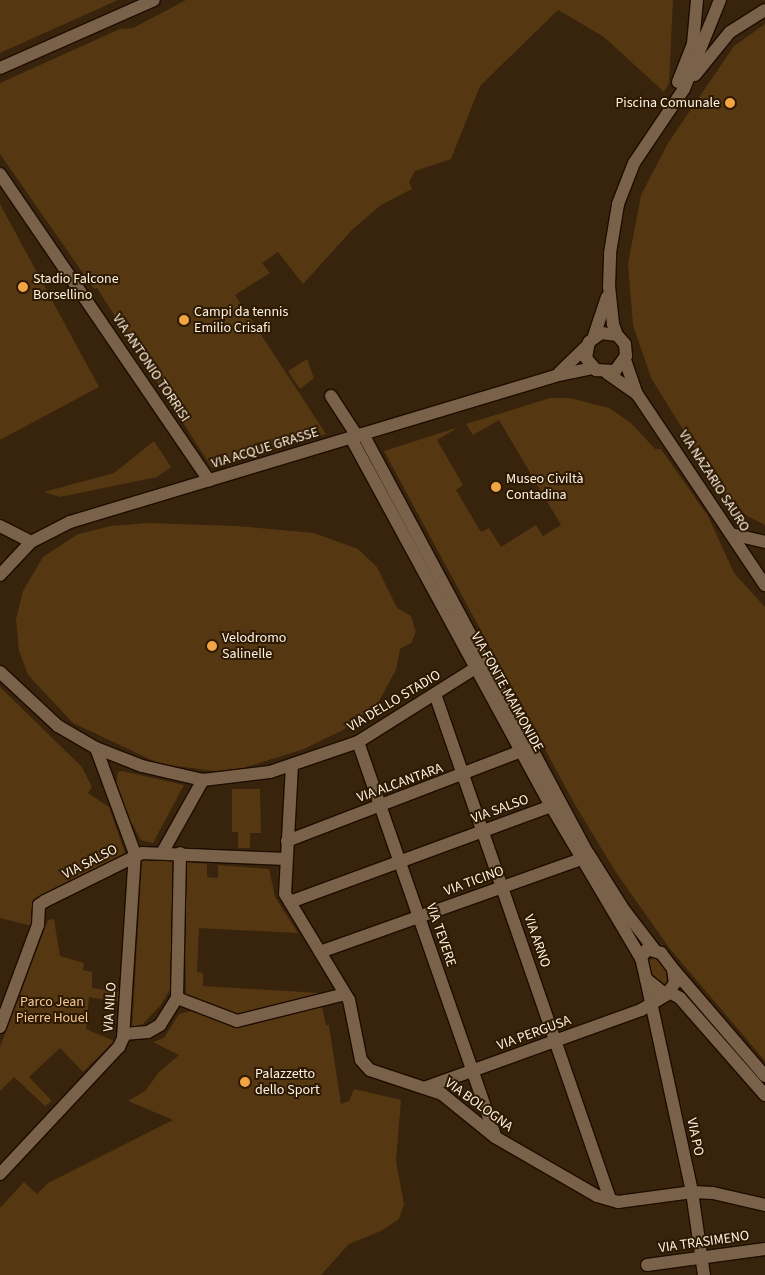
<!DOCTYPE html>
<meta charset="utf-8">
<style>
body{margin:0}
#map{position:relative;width:765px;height:1275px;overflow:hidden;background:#38230c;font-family:"Source Sans 3",sans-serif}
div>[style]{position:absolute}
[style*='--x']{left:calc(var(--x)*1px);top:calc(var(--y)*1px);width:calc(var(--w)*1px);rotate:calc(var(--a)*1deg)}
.green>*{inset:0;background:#553711}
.roads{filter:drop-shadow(1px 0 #1e0c00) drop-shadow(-1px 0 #1e0c00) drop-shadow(0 1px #1e0c00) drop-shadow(0 -1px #1e0c00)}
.minor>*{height:12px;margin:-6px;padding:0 6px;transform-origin:6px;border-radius:6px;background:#796249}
.dots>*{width:14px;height:14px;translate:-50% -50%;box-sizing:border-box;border:2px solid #2d1a03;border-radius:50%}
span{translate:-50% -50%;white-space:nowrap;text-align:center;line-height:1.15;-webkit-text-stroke:4px #2d1a03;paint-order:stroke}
.poi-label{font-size:14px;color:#fff1e3}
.right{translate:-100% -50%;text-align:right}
.left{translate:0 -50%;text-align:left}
.street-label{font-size:14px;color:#fff1e3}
.park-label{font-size:14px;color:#f7c795}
</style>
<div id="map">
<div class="green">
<div style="clip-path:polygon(0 0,118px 0,0 53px)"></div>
<div style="clip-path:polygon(186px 0,673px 0,669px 83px,664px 92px,604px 37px,558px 10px,480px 86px,451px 159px,415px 171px,409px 182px,412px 189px,381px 205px,352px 230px,303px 284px,278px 252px,262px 263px,270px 273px,235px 295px,326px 434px,212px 468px,97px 288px,94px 289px,0 154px,0 83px,120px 29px,133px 28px)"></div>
<div style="clip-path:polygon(765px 24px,765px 525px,747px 516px,723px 494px,651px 378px,633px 325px,628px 264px,641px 195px,668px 143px,734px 46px)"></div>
<div style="clip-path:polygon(0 204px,99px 387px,0 440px)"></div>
<div style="clip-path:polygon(307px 359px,314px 378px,300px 389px,288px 371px)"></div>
<div style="clip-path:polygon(550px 398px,570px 398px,609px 408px,631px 423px,655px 449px,661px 449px,708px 516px,734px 573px,765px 607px,765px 1061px,670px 949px,615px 871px,574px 803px,384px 451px,459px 427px,437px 440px,463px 485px,456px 490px,481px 532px,489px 528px,501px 547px,536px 525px,543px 536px,561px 525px,499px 420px,473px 435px,466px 424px)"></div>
<div style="clip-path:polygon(154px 441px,171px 467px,157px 477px,60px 497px,44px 492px,114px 473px)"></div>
<div style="clip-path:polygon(148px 523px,236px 526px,314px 533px,358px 549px,377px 567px,397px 608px,411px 616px,416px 632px,411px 643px,400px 649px,396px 670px,378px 703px,343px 730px,304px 749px,240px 769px,215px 771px,160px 764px,73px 723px,28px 675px,19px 651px,16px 619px,23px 591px,43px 557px,78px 534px,111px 526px)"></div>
<div style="clip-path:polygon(0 687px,82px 767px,92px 787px,88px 793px,109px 807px,125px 853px,33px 901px,32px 926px,0 918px)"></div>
<div style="clip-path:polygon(122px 771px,184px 785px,153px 843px,141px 840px,131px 822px,125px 818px,116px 785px,118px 772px)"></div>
<div style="clip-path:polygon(232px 789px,260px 789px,261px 833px,250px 833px,250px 848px,238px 848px,238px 832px,232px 832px)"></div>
<div style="clip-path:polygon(142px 860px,175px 861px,172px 986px,161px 1005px,138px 1029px,132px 1028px)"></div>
<div style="clip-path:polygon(184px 862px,207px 864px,207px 877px,218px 878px,218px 865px,269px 869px,275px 897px,298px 933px,199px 928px,197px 972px,203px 973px,203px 986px,336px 994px,236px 1017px,186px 998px)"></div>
<div style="clip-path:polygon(54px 919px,60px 956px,84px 963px,83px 970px,92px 972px,92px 988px,120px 992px,119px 1002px,89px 997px,86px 1029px,114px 1041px,83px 1072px,60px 1048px,29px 1077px,52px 1101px,45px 1106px,14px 1077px,0 1091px,0 1047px,48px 920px)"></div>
<div style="clip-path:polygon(656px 956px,666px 970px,667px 984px,664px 986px,650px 972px,648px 962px)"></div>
<div style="clip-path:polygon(340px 1001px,313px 1009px,322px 1007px,326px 1025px,329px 1025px,341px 1104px,349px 1101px,354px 1089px,401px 1100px,396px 1161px,404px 1204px,399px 1219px,381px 1231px,349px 1244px,321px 1275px,0 1275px,0 1208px,24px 1182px,37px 1194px,48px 1183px,173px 1120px,128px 1101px,145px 1091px,159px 1072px,179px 1055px,153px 1042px,164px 1038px,179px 1014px,195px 1010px,231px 1024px)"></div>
</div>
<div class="roads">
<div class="minor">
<div style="--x:0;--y:68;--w:168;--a:-23.8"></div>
<div style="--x:695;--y:75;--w:55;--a:-50.9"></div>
<div style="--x:730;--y:32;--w:41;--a:-32.2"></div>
<div style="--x:678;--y:82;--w:41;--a:-68.5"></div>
<div style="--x:693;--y:44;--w:44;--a:-84.8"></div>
<div style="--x:0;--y:174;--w:371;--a:55.7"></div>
<div style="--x:617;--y:335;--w:16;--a:-173"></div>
<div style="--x:601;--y:333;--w:15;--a:143"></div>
<div style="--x:589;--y:342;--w:16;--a:101"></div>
<div style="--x:586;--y:358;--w:16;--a:50"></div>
<div style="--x:596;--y:370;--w:19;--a:3"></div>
<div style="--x:615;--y:371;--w:19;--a:-54"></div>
<div style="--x:626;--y:356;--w:12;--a:-95"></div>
<div style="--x:625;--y:344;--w:12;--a:-132"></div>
<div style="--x:617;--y:335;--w:12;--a:-110"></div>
<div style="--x:613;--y:324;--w:37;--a:-96"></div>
<div style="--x:609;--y:287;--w:34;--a:-88"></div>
<div style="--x:610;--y:253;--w:50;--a:-80.7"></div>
<div style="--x:618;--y:204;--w:44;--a:-68.7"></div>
<div style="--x:634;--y:163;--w:89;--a:-56"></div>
<div style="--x:684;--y:89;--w:96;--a:-68"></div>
<div style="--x:594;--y:336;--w:41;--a:-71.6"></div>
<div style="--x:625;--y:360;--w:36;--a:71"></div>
<div style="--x:637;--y:394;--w:230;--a:56.2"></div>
<div style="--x:559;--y:373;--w:39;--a:-44"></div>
<div style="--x:607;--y:373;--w:35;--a:35"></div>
<div style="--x:331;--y:396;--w:48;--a:57"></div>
<div style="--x:363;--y:434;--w:476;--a:61.8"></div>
<div style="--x:588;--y:853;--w:67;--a:57.7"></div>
<div style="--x:624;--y:910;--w:49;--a:52.4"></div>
<div style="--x:351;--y:438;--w:419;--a:61.5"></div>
<div style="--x:551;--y:806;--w:177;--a:59.4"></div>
<div style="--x:0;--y:526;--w:35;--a:27"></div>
<div style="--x:731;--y:534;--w:35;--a:13"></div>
<div style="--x:0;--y:575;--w:45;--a:-46.8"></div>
<div style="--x:31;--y:542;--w:44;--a:-27.1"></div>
<div style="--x:70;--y:522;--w:506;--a:-16.75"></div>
<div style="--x:555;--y:376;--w:39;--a:-12"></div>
<div style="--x:0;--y:672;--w:79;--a:43"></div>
<div style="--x:58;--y:726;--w:44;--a:30.1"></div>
<div style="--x:96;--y:748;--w:49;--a:21.4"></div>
<div style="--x:142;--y:766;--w:63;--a:12.9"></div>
<div style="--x:203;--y:780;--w:67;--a:-6.8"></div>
<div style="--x:270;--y:772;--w:93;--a:-18.8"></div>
<div style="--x:358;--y:742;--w:146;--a:-32.2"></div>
<div style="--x:435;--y:694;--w:534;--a:70.89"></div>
<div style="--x:358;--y:742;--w:417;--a:70.8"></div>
<div style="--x:292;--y:765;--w:129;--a:93.1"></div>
<div style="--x:285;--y:894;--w:124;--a:58.9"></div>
<div style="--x:349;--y:1000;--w:61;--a:78.7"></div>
<div style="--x:361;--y:1060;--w:13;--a:48"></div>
<div style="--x:370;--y:1070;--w:76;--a:18.4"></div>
<div style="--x:442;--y:1094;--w:68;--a:39.1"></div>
<div style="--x:495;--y:1137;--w:118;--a:30"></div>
<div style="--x:597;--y:1196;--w:22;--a:16"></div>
<div style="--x:618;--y:1202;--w:75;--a:-7.7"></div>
<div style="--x:692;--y:1192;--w:21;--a:3"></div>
<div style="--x:713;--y:1193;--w:53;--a:13"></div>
<div style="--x:287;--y:841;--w:252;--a:-21"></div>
<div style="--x:162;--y:853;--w:84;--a:-60.7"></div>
<div style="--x:290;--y:902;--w:278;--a:-20.2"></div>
<div style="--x:647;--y:949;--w:15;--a:16"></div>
<div style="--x:661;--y:953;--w:20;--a:53"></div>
<div style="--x:673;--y:969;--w:14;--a:82"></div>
<div style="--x:675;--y:983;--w:15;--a:127"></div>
<div style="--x:666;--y:995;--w:26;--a:-141"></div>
<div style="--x:646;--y:979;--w:22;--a:-103"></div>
<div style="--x:641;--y:958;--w:11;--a:-56"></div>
<div style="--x:320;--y:952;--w:277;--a:-19.6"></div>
<div style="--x:673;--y:969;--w:141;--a:49.3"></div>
<div style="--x:646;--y:979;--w:218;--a:77.8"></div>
<div style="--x:692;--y:1192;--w:84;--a:81.8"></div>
<div style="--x:671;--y:993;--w:10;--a:29"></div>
<div style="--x:680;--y:998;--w:129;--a:48.8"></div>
<div style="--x:177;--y:998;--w:64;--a:21"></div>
<div style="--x:237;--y:1021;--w:111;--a:-14"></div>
<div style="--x:0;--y:1027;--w:109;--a:-69.6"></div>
<div style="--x:38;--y:925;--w:20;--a:-87"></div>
<div style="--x:39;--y:905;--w:7;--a:-34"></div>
<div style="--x:45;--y:901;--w:108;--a:-26.3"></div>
<div style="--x:142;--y:853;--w:144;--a:2.4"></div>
<div style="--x:124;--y:1034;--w:24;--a:-5"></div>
<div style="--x:148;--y:1032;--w:14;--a:-30"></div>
<div style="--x:160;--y:1025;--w:32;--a:-58"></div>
<div style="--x:177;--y:998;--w:145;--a:-88.8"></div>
<div style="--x:427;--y:1087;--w:227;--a:-19.8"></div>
<div style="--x:641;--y:1010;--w:29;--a:-31"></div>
<div style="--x:0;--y:1174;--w:174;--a:-46.9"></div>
<div style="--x:119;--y:1047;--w:10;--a:-66"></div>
<div style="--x:123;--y:1038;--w:184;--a:-86.3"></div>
<div style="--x:135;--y:854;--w:113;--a:-110.2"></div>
<div style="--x:647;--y:1265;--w:119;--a:-7.7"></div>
</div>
</div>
<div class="dots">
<div style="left:730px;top:103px;background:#f3a443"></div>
<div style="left:23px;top:287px;background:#f3a443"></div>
<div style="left:184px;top:320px;background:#f3a443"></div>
<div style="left:496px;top:487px;background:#f3a443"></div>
<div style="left:212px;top:646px;background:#f3a443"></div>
<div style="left:245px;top:1082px;background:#f3a443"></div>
</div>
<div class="poi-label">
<span class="right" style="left:720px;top:103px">Piscina Comunale</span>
<span class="left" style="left:33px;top:287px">Stadio Falcone<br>Borsellino</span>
<span class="left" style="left:194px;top:320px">Campi da tennis<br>Emilio Crisafi</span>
<span class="left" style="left:506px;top:487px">Museo Civiltà<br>Contadina</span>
<span class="left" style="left:222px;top:646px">Velodromo<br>Salinelle</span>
<span class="left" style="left:255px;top:1082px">Palazzetto<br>dello Sport</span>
</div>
<div class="street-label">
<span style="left:151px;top:368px;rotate:56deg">VIA ANTONIO TORRISI</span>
<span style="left:265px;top:448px;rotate:-17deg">VIA ACQUE GRASSE</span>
<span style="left:714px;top:481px;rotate:57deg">VIA NAZARIO SAURO</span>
<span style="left:507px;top:692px;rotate:61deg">VIA FONTE MAIMONIDE</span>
<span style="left:394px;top:701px;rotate:-31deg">VIA DELLO STADIO</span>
<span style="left:400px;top:783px;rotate:-20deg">VIA ALCANTARA</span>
<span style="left:500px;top:809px;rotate:-20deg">VIA SALSO</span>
<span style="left:90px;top:862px;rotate:-27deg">VIA SALSO</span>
<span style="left:474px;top:881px;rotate:-20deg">VIA TICINO</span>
<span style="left:441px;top:935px;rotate:71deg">VIA TEVERE</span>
<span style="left:537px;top:941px;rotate:71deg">VIA ARNO</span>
<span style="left:110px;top:1007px;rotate:-86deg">VIA NILO</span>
<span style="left:534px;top:1033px;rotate:-20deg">VIA PERGUSA</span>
<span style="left:479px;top:1105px;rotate:36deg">VIA BOLOGNA</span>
<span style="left:695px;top:1137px;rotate:78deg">VIA PO</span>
<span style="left:704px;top:1242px;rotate:-8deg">VIA TRASIMENO</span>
</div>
<div class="park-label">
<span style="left:52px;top:1010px">Parco Jean<br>Pierre Houel</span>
</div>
</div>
